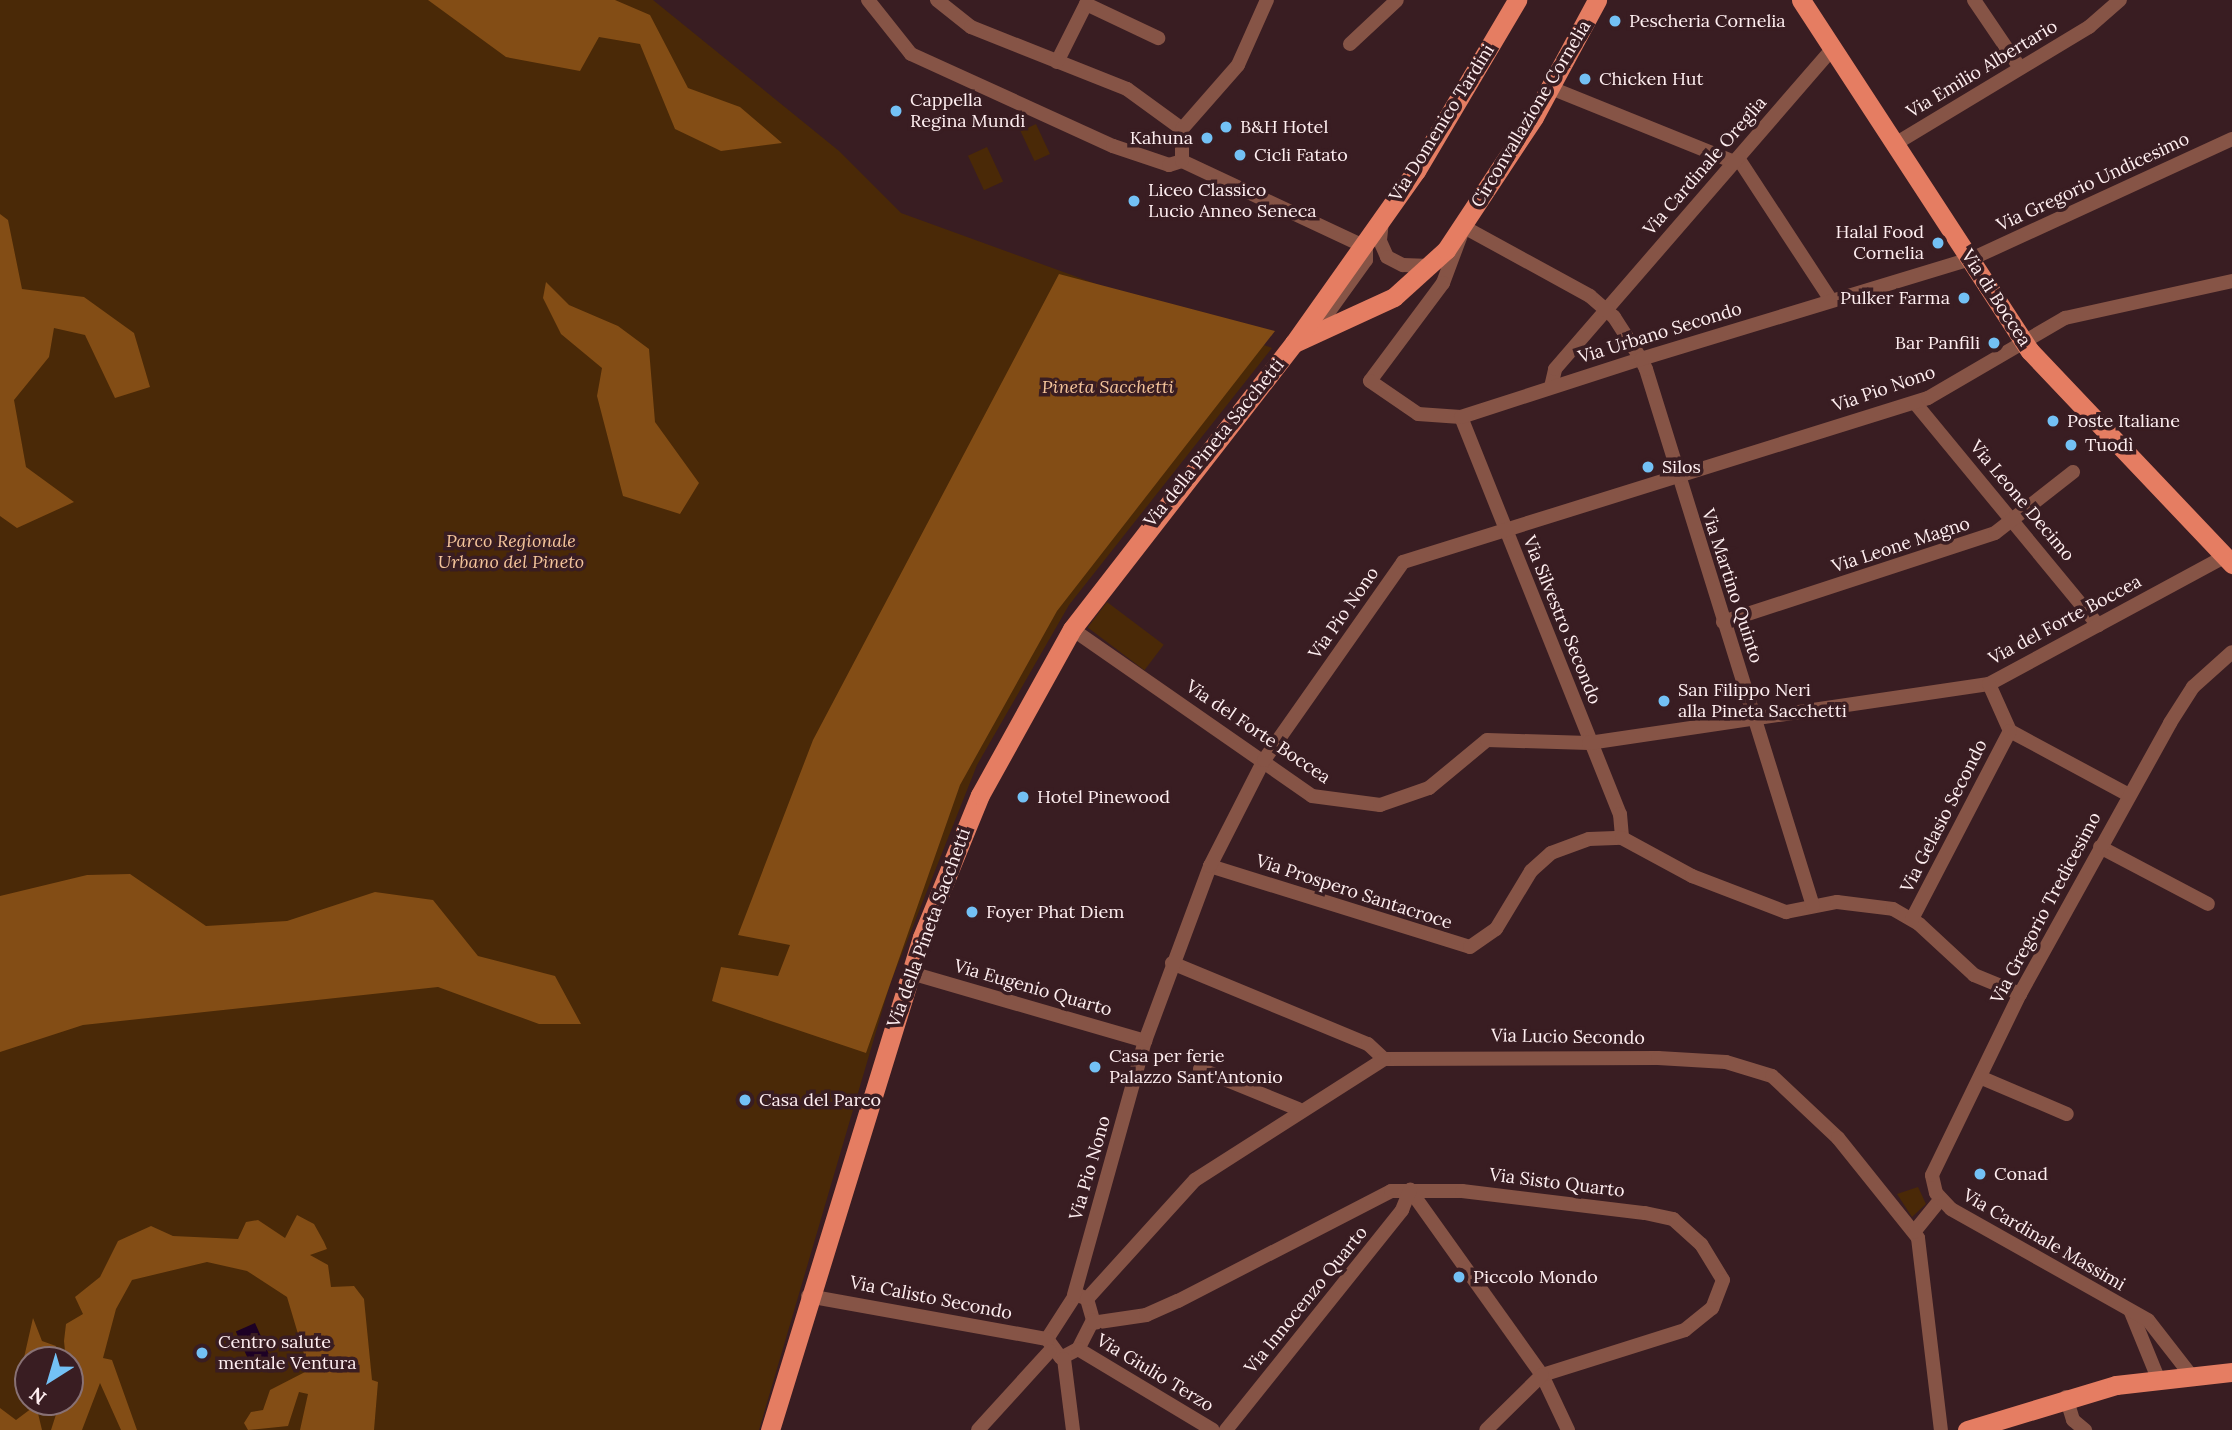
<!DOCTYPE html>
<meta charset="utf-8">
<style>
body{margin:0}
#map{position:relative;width:2232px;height:1430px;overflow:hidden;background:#391d22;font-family:Lora,serif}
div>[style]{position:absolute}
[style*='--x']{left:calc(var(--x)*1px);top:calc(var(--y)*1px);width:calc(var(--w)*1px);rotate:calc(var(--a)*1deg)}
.green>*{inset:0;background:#4a2907;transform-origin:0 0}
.forest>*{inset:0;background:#834d15}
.water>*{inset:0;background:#1d0125;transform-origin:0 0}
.minor>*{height:14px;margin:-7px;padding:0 7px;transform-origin:7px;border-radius:7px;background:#865446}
.major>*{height:19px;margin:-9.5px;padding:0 9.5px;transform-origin:9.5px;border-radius:9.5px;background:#e57d62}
.dots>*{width:19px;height:19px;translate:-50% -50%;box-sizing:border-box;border:4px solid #391d22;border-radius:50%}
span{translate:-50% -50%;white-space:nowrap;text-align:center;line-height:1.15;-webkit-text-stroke:7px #391d22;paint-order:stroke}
.poi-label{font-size:18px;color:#feeef0}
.left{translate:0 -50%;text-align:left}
.right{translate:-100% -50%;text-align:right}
.street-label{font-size:18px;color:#feeef0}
.park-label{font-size:18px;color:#f4c49b;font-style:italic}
.north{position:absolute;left:14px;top:1346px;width:70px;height:70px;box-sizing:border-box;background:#391d22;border:2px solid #887174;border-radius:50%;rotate:217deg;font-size:19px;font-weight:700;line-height:28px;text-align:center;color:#feeef0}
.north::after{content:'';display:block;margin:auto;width:24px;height:32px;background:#73c1f5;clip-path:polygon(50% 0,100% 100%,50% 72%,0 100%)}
</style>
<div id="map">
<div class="green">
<div style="clip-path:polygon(evenodd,0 0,653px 0,839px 151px,901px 213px,1272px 348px,1069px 605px,977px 765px,890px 984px,759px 1430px,0 1430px,0 0,28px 1360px,70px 1360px,70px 1402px,28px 1402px,28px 1360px)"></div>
<div style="left:1036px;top:124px;width:33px;height:17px;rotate:65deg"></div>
<div style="left:987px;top:147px;width:38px;height:21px;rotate:65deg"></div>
<div style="left:1107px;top:602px;width:71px;height:32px;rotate:37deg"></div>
<div style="clip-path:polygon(1918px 1187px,1926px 1204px,1912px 1217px,1897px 1194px)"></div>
</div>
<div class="forest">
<div style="clip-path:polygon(428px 0,615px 0,650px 15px,688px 88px,740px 107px,782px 143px,721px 151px,675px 129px,640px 44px,599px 37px,580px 71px,506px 57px)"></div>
<div style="clip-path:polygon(0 214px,8px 220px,22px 289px,84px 297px,134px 333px,150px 387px,115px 398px,85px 335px,54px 328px,49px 357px,14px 400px,26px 467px,74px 502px,17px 528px,0 516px)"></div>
<div style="clip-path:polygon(1059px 274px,1275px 331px,1057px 611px,960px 785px,866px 1053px,712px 1001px,721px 967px,778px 976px,790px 945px,738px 935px,813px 740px)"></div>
<div style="clip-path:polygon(546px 282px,569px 305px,618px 326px,649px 349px,655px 422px,699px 483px,680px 514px,623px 496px,597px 396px,602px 368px,561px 334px,543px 298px)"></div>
<div style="clip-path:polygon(130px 874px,206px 926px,287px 921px,375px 892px,433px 900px,478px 956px,555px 976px,581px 1024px,539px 1024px,438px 987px,83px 1025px,0 1052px,0 896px,87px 875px)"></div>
<div style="clip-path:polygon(297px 1215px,314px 1224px,324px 1242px,327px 1249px,310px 1255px,328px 1265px,331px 1287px,354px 1286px,364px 1299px,372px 1380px,378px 1382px,374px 1430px,300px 1430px,308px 1394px,299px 1392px,288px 1426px,248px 1430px,244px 1423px,251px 1412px,263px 1410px,270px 1390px,305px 1372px,304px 1354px,287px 1297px,247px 1271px,207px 1262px,132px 1280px,116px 1309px,103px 1358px,112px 1360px,137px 1430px,121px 1430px,100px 1383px,82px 1430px,51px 1430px,60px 1402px,70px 1402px,64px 1341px,66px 1324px,83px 1314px,75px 1297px,100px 1277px,118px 1241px,151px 1226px,173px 1236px,238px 1239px,246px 1222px,258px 1220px,285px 1238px)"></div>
<div style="clip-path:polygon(33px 1318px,42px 1341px,56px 1346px,53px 1360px,28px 1360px,28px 1373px,23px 1362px)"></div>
<div style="clip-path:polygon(36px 1405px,42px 1430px,0 1430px,0 1408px,16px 1420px)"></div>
</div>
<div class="water">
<div style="left:255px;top:1323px;width:43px;height:21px;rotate:66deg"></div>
</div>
<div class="minor">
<div style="--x:868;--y:0;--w:69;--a:51.5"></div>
<div style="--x:911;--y:54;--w:222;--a:24.5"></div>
<div style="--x:1113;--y:146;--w:59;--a:18.7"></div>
<div style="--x:1169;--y:165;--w:14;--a:-17"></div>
<div style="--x:937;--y:0;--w:43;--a:38.5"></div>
<div style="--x:971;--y:27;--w:168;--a:21.7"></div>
<div style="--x:1127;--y:89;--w:68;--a:36"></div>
<div style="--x:1974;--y:0;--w:82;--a:55.9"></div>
<div style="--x:1350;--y:44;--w:64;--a:-43.1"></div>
<div style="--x:1057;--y:62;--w:65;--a:-63.4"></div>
<div style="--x:1086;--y:4;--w:80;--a:25.3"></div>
<div style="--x:1551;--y:88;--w:197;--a:22"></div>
<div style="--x:1895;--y:144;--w:227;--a:-31.1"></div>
<div style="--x:2089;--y:27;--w:41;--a:-41.1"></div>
<div style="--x:1738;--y:158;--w:170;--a:56.8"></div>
<div style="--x:1182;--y:161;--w:203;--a:25.1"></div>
<div style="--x:1366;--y:247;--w:13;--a:90"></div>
<div style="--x:1366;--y:260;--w:87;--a:125.7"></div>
<div style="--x:1182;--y:161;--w:32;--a:-90"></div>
<div style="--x:1182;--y:129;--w:85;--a:-48.8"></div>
<div style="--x:1238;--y:65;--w:71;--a:-66"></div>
<div style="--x:1382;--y:221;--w:20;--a:96"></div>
<div style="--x:1380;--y:241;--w:17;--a:66"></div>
<div style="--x:1387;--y:257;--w:18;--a:27"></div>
<div style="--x:1403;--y:265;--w:27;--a:2"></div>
<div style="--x:1551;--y:387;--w:18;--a:-77"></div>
<div style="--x:1555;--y:369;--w:423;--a:-49.1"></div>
<div style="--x:1915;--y:403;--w:288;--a:50.5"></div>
<div style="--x:1461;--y:417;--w:428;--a:68.2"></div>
<div style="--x:1620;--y:814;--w:24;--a:85"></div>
<div style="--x:1723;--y:622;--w:286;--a:-18.1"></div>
<div style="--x:1995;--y:533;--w:99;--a:-38"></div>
<div style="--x:1072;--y:629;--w:292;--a:34.8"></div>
<div style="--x:1312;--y:796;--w:69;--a:7.5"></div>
<div style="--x:1380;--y:805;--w:52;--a:-19.1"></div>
<div style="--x:1429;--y:788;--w:75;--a:-39.6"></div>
<div style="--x:1487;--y:740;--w:102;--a:1.7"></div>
<div style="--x:1589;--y:743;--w:404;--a:-8.4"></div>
<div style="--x:1989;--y:684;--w:267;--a:-28.4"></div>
<div style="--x:1989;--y:684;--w:51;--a:65.9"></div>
<div style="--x:2010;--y:731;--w:135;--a:28.3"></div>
<div style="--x:2100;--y:847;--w:122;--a:27.8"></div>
<div style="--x:1210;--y:866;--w:272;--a:17.3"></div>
<div style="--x:1470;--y:947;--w:32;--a:-35"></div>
<div style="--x:1496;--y:929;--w:68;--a:-58.9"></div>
<div style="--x:1531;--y:871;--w:27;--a:-42"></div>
<div style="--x:1551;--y:853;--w:40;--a:-20.2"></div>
<div style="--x:1589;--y:839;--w:33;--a:-2"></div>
<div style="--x:1622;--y:838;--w:80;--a:28.5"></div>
<div style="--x:1692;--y:876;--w:101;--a:21"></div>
<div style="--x:1786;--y:912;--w:52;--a:-11.1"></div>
<div style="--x:1837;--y:902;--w:56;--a:7.1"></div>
<div style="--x:1893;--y:909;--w:30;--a:30"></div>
<div style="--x:1919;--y:924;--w:75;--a:42.8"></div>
<div style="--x:1974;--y:975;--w:50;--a:22.4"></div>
<div style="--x:1813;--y:906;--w:562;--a:-107.28"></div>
<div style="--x:1646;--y:369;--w:11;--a:-117"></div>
<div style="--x:1641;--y:359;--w:50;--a:-122.7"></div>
<div style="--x:1614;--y:317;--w:32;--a:-139"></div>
<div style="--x:1590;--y:296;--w:144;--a:-151.3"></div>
<div style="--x:1464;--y:227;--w:60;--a:110.6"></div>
<div style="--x:1443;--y:283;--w:122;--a:126.7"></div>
<div style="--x:1370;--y:381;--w:58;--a:34.5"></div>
<div style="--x:1418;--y:414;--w:43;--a:4"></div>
<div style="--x:1461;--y:417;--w:189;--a:-17.9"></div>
<div style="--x:1641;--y:359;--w:345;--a:-16.9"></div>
<div style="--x:1971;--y:259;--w:287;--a:-24.7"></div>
<div style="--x:1912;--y:919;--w:212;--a:-62.5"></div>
<div style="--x:1172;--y:963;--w:212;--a:22.5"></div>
<div style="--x:1368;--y:1044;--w:22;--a:43"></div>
<div style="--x:1384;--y:1059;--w:274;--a:-0.2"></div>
<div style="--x:1658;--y:1058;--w:68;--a:3.4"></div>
<div style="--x:1726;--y:1062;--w:48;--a:16.9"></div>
<div style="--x:1772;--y:1076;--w:91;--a:43.2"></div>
<div style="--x:1838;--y:1138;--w:128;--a:51.3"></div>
<div style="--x:1918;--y:1238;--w:193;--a:83.2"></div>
<div style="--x:911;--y:973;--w:244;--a:16.2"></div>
<div style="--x:1200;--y:1069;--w:106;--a:22.2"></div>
<div style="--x:1982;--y:1078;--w:92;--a:23"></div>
<div style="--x:1410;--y:1190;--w:227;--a:54.5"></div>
<div style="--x:1542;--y:1375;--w:61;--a:64.7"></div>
<div style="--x:1914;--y:1232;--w:41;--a:-50.9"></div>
<div style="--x:1076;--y:1294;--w:12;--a:24"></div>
<div style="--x:1087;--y:1299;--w:22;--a:74"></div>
<div style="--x:1093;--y:1320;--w:33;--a:117"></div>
<div style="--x:1078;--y:1349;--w:19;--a:152"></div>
<div style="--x:1061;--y:1358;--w:24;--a:-126"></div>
<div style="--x:1047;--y:1339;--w:54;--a:-57.2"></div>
<div style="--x:1074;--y:1295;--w:264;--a:-74.4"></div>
<div style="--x:1145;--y:1041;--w:187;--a:-69.6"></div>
<div style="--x:1210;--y:866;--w:119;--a:-63"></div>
<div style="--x:1264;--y:760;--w:242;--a:-54.9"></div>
<div style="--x:1403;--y:562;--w:550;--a:-17.35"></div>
<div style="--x:1928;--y:398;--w:159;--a:-30.3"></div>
<div style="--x:2065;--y:318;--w:171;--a:-12.5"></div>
<div style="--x:808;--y:1296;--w:243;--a:10.2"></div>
<div style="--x:1087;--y:1299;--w:161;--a:-47.8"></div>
<div style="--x:1195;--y:1180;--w:224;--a:-32.6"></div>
<div style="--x:2131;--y:1312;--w:71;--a:67.8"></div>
<div style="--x:1092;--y:1323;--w:55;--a:-8.4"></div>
<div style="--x:1146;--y:1315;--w:35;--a:-24"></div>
<div style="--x:1178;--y:1301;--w:240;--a:-27.3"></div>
<div style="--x:1391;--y:1191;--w:71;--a:0"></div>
<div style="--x:1462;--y:1191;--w:184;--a:6.9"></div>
<div style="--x:1645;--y:1213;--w:29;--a:12"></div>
<div style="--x:1673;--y:1219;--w:38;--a:42"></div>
<div style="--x:1701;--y:1244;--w:42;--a:58.6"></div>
<div style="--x:1723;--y:1280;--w:30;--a:111"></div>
<div style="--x:1712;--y:1308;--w:35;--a:141"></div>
<div style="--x:1685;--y:1330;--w:150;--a:162.5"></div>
<div style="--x:1542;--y:1375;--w:78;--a:135.5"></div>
<div style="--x:1078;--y:1349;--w:157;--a:31"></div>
<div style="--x:1064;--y:1359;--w:72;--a:82.8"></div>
<div style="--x:2190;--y:1374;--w:68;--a:-127.9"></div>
<div style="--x:2148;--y:1320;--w:226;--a:-150.6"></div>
<div style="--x:1951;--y:1209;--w:22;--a:-133"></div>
<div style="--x:1936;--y:1193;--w:18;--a:-103"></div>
<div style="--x:1932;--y:1175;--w:201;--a:-64.1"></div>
<div style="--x:2020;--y:994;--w:310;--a:-61"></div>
<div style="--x:2170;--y:723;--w:43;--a:-57.4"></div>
<div style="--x:2193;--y:687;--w:52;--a:-41.9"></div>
<div style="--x:2066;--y:1397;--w:24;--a:73"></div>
<div style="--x:2073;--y:1420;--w:16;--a:40"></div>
<div style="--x:978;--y:1430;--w:107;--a:-47.7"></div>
<div style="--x:1226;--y:1430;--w:282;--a:-51.3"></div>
<div style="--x:1402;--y:1210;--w:22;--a:-68"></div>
</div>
<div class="major">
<div style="--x:1801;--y:0;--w:419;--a:56.9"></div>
<div style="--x:2030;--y:351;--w:294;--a:46.5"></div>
<div style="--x:1294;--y:343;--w:110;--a:-24.7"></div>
<div style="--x:1394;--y:297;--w:70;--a:-42.1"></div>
<div style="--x:1446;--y:250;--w:159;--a:-56.5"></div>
<div style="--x:1534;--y:117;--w:133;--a:-61.7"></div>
<div style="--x:770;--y:1430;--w:516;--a:-72.86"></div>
<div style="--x:922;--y:937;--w:153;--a:-67.8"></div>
<div style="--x:980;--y:795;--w:190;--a:-61"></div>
<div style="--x:1072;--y:629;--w:362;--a:-52.2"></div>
<div style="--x:1294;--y:343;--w:211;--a:-54.7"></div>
<div style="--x:1416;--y:171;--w:199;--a:-59.4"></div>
<div style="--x:1967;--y:1430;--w:156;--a:-16.8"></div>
<div style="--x:2116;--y:1385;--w:117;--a:-6.4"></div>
</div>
<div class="dots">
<div style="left:1615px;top:21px;background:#73c1f5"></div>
<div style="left:1585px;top:79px;background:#73c1f5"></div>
<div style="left:896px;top:111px;background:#73c1f5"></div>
<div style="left:1226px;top:127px;background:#73c1f5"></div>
<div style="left:1207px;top:138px;background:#73c1f5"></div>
<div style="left:1240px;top:155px;background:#73c1f5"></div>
<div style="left:1134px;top:201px;background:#73c1f5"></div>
<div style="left:1938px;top:243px;background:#73c1f5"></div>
<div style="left:1964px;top:298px;background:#73c1f5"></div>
<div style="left:1994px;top:343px;background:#73c1f5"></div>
<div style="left:2053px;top:421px;background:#73c1f5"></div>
<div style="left:2071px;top:445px;background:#73c1f5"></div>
<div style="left:1648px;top:467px;background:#73c1f5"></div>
<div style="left:1664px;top:701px;background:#73c1f5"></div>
<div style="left:1023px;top:797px;background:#73c1f5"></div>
<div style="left:972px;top:912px;background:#73c1f5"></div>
<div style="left:1095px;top:1067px;background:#73c1f5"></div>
<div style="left:745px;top:1100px;background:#73c1f5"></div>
<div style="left:1980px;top:1174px;background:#73c1f5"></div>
<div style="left:1459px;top:1277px;background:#73c1f5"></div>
<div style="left:202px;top:1353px;background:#73c1f5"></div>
</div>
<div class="poi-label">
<span class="left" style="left:1629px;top:21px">Pescheria Cornelia</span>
<span class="left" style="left:1599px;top:79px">Chicken Hut</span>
<span class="left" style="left:910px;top:111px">Cappella<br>Regina Mundi</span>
<span class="left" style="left:1240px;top:127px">B&amp;H Hotel</span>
<span class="right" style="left:1193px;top:138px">Kahuna</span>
<span class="left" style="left:1254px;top:155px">Cicli Fatato</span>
<span class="left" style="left:1148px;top:201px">Liceo Classico<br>Lucio Anneo Seneca</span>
<span class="right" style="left:1924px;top:243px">Halal Food<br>Cornelia</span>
<span class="right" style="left:1950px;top:298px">Pulker Farma</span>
<span class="right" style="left:1980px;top:343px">Bar Panfili</span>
<span class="left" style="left:2067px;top:421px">Poste Italiane</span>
<span class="left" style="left:2085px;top:445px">Tuodì</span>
<span class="left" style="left:1662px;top:467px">Silos</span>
<span class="left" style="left:1678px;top:701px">San Filippo Neri<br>alla Pineta Sacchetti</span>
<span class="left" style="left:1037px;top:797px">Hotel Pinewood</span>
<span class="left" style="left:986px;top:912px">Foyer Phat Diem</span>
<span class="left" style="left:1109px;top:1067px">Casa per ferie<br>Palazzo Sant'Antonio</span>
<span class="left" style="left:759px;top:1100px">Casa del Parco</span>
<span class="left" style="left:1994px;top:1174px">Conad</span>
<span class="left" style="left:1473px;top:1277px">Piccolo Mondo</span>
<span class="left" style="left:218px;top:1353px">Centro salute<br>mentale Ventura</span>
</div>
<div class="street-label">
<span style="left:1982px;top:69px;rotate:-31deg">Via Emilio Albertario</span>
<span style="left:1531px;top:114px;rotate:-59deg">Circonvallazione Cornelia</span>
<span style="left:1442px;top:123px;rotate:-58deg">Via Domenico Tardini</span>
<span style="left:1705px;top:166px;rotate:-49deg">Via Cardinale Oreglia</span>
<span style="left:2093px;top:182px;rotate:-25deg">Via Gregorio Undicesimo</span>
<span style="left:1996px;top:298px;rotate:57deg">Via di Boccea</span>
<span style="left:1660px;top:333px;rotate:-17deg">Via Urbano Secondo</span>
<span style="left:1884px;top:389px;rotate:-19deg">Via Pio Nono</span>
<span style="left:1214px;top:443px;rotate:-51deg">Via della Pineta Sacchetti</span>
<span style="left:2022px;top:501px;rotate:50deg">Via Leone Decimo</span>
<span style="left:1901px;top:545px;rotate:-18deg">Via Leone Magno</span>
<span style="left:1732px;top:586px;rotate:72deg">Via Martino Quinto</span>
<span style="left:1344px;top:613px;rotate:-55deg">Via Pio Nono</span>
<span style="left:1562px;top:620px;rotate:68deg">Via Silvestro Secondo</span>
<span style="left:2065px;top:620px;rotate:-28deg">Via del Forte Boccea</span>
<span style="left:1258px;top:732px;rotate:34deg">Via del Forte Boccea</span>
<span style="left:1944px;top:816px;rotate:-63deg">Via Gelasio Secondo</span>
<span style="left:1354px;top:892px;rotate:18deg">Via Prospero Santacroce</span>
<span style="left:2046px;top:908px;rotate:-62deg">Via Gregorio Tredicesimo</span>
<span style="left:929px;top:928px;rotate:-70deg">Via della Pineta Sacchetti</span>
<span style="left:1033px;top:988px;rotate:16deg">Via Eugenio Quarto</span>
<span style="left:1568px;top:1037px;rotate:1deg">Via Lucio Secondo</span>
<span style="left:1090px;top:1168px;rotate:-74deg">Via Pio Nono</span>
<span style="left:1557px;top:1183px;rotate:7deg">Via Sisto Quarto</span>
<span style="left:2044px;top:1240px;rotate:30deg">Via Cardinale Massimi</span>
<span style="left:931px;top:1298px;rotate:11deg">Via Calisto Secondo</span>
<span style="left:1306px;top:1300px;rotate:-51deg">Via Innocenzo Quarto</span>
<span style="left:1155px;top:1373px;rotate:31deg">Via Giulio Terzo</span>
</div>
<div class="park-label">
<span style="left:1108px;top:387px">Pineta Sacchetti</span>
<span style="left:511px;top:552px">Parco Regionale<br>Urbano del Pineto</span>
</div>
<div class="north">N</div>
</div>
